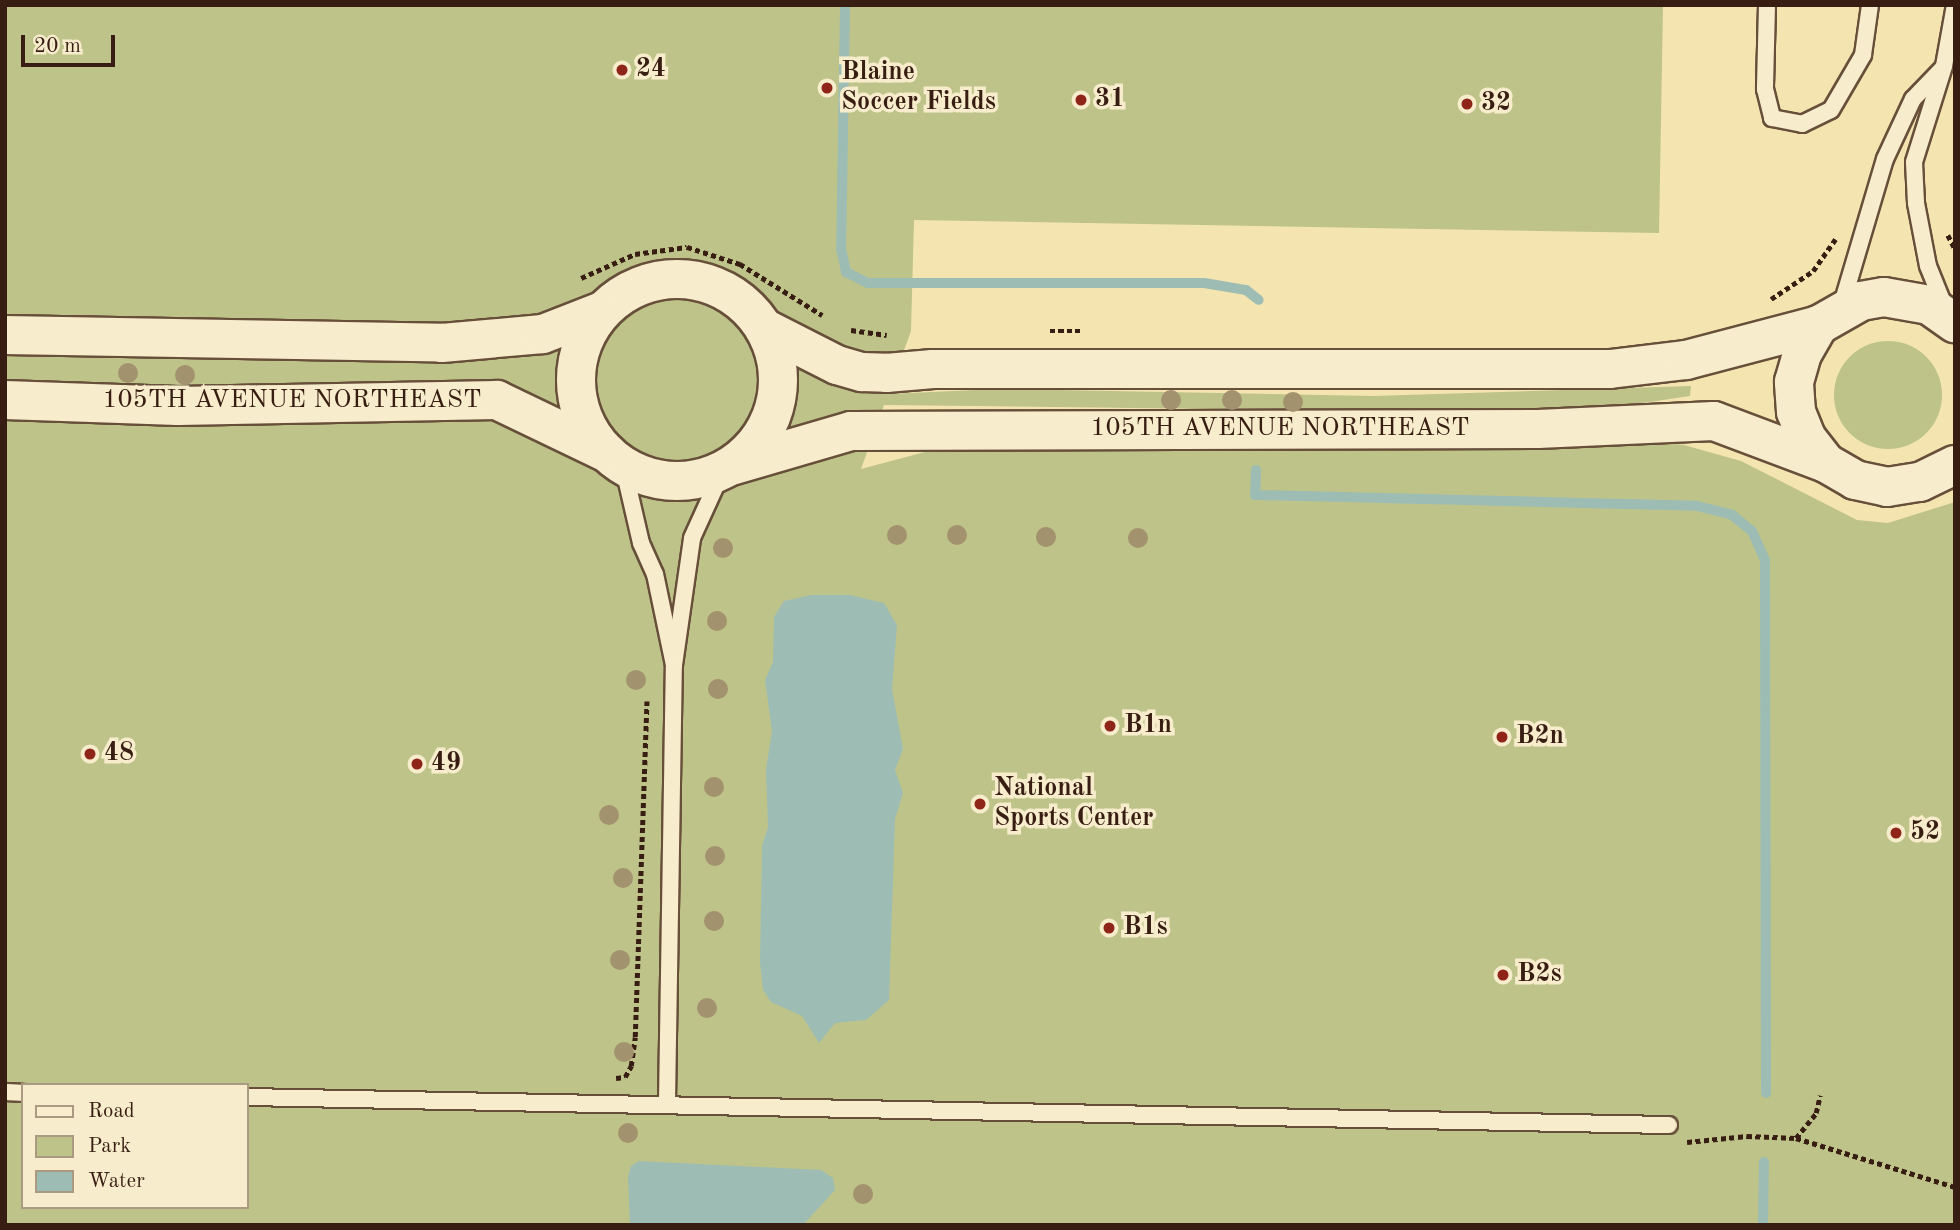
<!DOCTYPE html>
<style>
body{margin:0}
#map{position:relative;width:1960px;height:1230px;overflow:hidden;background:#f3e4b0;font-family:"Old Standard TT",serif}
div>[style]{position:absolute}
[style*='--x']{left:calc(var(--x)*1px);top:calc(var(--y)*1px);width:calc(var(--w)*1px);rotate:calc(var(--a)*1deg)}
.green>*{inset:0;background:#bec389}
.round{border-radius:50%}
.water>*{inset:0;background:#9dbdb4}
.stream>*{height:10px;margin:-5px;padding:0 5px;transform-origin:5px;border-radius:5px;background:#9dbdb4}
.path>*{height:4.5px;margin-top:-2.25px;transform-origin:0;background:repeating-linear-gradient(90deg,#381d12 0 5px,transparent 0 8.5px)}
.roads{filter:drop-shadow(2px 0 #674f3a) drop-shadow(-2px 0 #674f3a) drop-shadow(0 2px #674f3a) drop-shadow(0 -2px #674f3a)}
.lane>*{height:16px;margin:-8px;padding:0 8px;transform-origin:8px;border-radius:8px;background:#f7edcc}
.secondary>*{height:38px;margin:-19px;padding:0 19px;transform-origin:19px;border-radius:19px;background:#f7edcc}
.secondary>.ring{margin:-19px;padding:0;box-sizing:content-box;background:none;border:38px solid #f7edcc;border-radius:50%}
.trees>*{width:20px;height:20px;margin:-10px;border-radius:50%;background:#a2926d}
.dots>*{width:19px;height:19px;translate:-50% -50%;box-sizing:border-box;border:4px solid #f7edcc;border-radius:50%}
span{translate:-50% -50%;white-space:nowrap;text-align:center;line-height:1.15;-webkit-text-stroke:7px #f7edcc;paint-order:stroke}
.poi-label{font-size:26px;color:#381d12;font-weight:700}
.left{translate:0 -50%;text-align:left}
.street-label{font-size:26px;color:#381d12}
.frame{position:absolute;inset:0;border:7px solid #381d12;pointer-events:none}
.legend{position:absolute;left:21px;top:1083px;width:228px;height:126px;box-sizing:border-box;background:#f7edcc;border:2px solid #ab9a82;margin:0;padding:9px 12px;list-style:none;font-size:21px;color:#381d12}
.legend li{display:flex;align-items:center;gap:14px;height:35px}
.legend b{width:35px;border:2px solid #ab9a82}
.scale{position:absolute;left:21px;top:35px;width:94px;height:32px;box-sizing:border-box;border:4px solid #381d12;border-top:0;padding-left:9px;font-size:21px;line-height:24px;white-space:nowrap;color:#381d12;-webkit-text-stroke:5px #f7edcc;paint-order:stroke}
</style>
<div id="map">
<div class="green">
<div style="clip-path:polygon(evenodd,5px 5px,1663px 5px,1659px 233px,914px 220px,911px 331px,888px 394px,997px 389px,1373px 396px,1691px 386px,1690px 396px,1629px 405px,1464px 412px,884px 405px,861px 469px,1015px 428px,1538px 429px,1684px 445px,1741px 461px,1857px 520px,1888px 523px,1955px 502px,1955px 1225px,5px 1225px,5px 5px,23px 1085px,247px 1085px,247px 1207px,23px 1207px,23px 1085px)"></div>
<div class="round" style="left:1834px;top:341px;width:108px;height:108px"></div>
</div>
<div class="water">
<div style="clip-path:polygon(812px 595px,850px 595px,884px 603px,897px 625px,892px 689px,903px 749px,895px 770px,903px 793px,895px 819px,889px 1000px,866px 1020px,835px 1023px,819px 1043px,802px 1016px,771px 1002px,763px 990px,760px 962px,762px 846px,768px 827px,766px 769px,772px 731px,765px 680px,773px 662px,774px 617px,784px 601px)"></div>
<div style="clip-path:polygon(639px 1161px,821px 1170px,833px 1178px,835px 1190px,803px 1225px,630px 1225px,628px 1177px,631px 1166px)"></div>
</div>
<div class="stream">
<div style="--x:845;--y:5;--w:243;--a:90.9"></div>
<div style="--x:841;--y:248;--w:25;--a:78"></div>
<div style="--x:846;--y:272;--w:25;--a:27"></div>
<div style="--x:868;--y:283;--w:336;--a:0"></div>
<div style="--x:1204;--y:283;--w:43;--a:9.5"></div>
<div style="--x:1246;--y:290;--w:16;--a:38"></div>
<div style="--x:1256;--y:470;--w:25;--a:92"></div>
<div style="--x:1255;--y:495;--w:442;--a:1.4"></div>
<div style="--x:1697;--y:506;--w:36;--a:14"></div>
<div style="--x:1732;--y:515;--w:26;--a:39"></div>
<div style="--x:1752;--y:531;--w:32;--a:66"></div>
<div style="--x:1765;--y:560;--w:533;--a:89.89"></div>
<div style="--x:1763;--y:1225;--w:63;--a:-89.1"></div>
</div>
<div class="path">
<div style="--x:1948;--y:235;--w:16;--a:63"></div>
<div style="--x:581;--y:278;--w:59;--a:-24"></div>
<div style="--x:635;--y:254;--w:52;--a:-7.7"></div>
<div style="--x:687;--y:247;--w:56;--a:17.8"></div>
<div style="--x:740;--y:264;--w:97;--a:31.9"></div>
<div style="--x:1771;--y:299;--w:50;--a:-33.7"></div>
<div style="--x:1813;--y:271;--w:39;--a:-55"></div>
<div style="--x:851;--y:330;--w:36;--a:8"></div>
<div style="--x:1050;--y:331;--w:33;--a:0"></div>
<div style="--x:616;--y:1078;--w:9;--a:-6"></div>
<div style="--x:625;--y:1077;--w:13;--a:-61"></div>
<div style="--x:631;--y:1066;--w:29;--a:-82"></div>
<div style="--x:635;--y:1037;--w:336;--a:-88"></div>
<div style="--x:1796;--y:1138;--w:32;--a:-51"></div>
<div style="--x:1816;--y:1113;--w:18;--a:-77"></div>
<div style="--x:1687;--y:1142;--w:60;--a:-5.7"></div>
<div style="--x:1747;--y:1136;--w:49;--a:2.3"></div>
<div style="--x:1796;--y:1138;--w:166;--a:17.1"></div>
</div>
<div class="roads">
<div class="lane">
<div style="--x:1767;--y:5;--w:84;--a:91.4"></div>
<div style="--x:1765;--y:89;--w:30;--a:76"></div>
<div style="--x:1772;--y:118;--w:31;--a:11"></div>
<div style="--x:1802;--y:124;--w:32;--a:-26"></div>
<div style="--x:1831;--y:110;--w:64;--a:-59.8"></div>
<div style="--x:1863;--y:55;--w:50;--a:-82"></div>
<div style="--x:1842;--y:304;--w:151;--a:-73.5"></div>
<div style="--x:1885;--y:159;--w:66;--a:-65"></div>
<div style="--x:1913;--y:99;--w:43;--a:-45.9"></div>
<div style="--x:1945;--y:308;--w:45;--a:-112"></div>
<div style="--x:1928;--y:266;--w:64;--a:-100.8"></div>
<div style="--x:1916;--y:203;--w:41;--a:-92.8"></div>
<div style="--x:1914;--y:162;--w:101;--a:-72.6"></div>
<div style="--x:1944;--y:66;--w:62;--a:-79.8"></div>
<div style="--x:623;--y:465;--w:80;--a:77"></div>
<div style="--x:641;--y:543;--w:34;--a:66"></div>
<div style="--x:655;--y:574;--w:93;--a:78.2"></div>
<div style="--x:674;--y:665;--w:128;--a:-81.9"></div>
<div style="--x:692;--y:538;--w:75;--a:-65.5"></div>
<div style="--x:5;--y:1092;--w:18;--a:3"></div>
<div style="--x:247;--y:1097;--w:1422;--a:1.13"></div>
<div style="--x:667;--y:1102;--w:437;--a:-89.1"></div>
</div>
<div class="secondary">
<div class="ring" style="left:576px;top:279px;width:164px;height:164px"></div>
<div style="--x:764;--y:328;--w:82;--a:26.9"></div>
<div style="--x:837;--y:365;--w:26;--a:16"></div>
<div style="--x:862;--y:372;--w:24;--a:2"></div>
<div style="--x:886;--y:373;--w:47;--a:-4.9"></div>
<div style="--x:933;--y:369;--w:677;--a:0"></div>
<div style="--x:1610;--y:369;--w:77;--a:-6.8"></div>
<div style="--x:1686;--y:360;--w:138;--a:-14.7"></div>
<div style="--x:5;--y:335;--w:437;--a:1"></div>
<div style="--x:442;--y:343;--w:101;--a:-5.1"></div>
<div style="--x:543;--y:334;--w:63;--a:-21.3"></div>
<div style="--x:5;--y:400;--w:173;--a:2"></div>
<div style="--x:178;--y:406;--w:319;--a:-1.1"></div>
<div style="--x:497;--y:400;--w:122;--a:25.7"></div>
<div style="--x:1826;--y:463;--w:31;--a:-128"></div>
<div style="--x:1807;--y:439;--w:29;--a:-112"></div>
<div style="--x:1796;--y:412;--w:30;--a:-94"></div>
<div style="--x:1794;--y:382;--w:29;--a:-74"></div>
<div style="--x:1802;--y:354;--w:34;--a:-60"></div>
<div style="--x:1819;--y:325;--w:48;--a:-29.7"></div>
<div style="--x:1861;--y:301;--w:23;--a:-10"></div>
<div style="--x:1884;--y:297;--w:46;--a:10.1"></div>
<div style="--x:1929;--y:305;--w:32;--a:35"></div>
<div style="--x:731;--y:466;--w:125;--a:-16.3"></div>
<div style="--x:851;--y:431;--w:687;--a:-0.17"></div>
<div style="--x:1538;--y:429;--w:176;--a:-2.6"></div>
<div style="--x:1714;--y:421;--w:120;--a:20.6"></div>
<div style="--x:1826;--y:463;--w:34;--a:30"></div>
<div style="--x:1855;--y:480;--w:33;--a:12"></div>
<div style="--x:1887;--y:487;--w:33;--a:-9"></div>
<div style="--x:1920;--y:482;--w:39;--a:-26"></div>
</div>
</div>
<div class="trees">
<div style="left:128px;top:373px"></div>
<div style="left:185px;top:375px"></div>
<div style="left:1171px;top:400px"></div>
<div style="left:1232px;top:400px"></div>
<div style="left:1293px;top:402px"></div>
<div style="left:897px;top:535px"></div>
<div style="left:957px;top:535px"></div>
<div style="left:1046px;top:537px"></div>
<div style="left:1138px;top:538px"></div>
<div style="left:723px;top:548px"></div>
<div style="left:717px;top:621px"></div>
<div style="left:636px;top:680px"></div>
<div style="left:718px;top:689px"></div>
<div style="left:714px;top:787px"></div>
<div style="left:609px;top:815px"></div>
<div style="left:715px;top:856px"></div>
<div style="left:623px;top:878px"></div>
<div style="left:714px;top:921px"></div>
<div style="left:620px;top:960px"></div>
<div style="left:707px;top:1008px"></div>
<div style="left:624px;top:1052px"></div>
<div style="left:628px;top:1133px"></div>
<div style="left:863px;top:1194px"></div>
</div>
<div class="dots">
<div style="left:622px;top:70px;background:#8f2418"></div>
<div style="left:827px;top:88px;background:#8f2418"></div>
<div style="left:1081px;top:100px;background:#8f2418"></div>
<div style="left:1467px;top:104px;background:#8f2418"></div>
<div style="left:1110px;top:726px;background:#8f2418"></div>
<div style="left:1502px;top:737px;background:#8f2418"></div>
<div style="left:90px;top:754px;background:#8f2418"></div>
<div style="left:417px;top:764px;background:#8f2418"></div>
<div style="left:980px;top:804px;background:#8f2418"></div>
<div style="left:1896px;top:833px;background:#8f2418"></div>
<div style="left:1109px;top:928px;background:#8f2418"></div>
<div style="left:1503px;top:975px;background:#8f2418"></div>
</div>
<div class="poi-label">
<span class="left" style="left:636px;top:70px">24</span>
<span class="left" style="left:841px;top:88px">Blaine<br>Soccer Fields</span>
<span class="left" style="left:1095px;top:100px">31</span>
<span class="left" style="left:1481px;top:104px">32</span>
<span class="left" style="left:1124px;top:726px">B1n</span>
<span class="left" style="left:1516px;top:737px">B2n</span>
<span class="left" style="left:104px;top:754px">48</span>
<span class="left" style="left:431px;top:764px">49</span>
<span class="left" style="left:994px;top:804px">National<br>Sports Center</span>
<span class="left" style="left:1910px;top:833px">52</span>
<span class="left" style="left:1123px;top:928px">B1s</span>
<span class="left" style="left:1517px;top:975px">B2s</span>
</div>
<div class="street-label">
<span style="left:292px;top:401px">105TH AVENUE NORTHEAST</span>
<span style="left:1280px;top:429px">105TH AVENUE NORTHEAST</span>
</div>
<div class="frame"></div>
<ul class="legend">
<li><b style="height:9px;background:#f7edcc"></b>Road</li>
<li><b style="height:19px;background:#bec389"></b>Park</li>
<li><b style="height:19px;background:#9dbdb4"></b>Water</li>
</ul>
<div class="scale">20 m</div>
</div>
